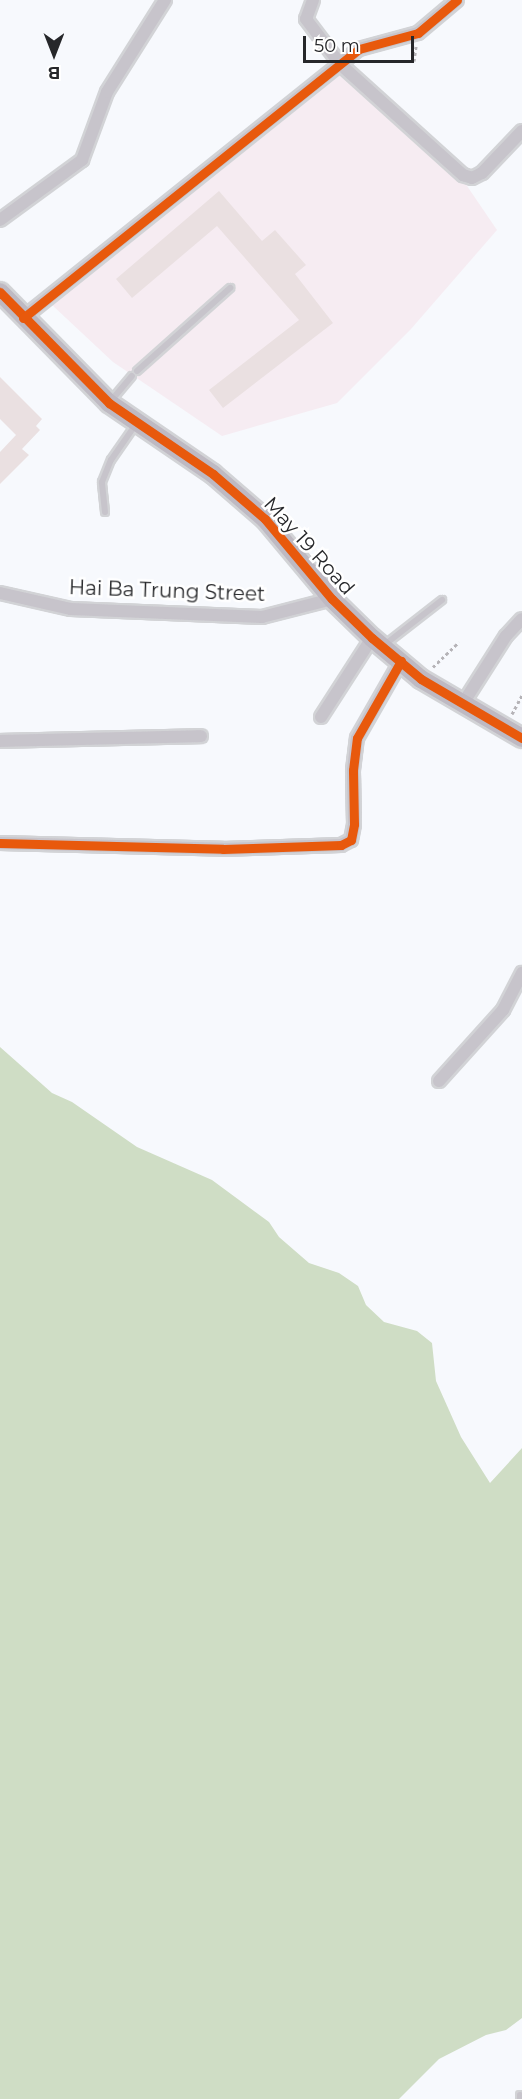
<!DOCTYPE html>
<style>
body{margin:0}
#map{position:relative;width:522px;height:2099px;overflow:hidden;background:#f7f9fd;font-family:Montserrat,sans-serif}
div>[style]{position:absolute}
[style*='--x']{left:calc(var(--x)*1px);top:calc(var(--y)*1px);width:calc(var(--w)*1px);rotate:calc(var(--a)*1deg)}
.education>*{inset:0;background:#f6ecf2}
.forest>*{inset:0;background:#cfddc5}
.building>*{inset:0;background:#eae0e1}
.path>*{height:3px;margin-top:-1.5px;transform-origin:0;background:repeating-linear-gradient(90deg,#b5b3b7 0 3px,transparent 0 6px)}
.roads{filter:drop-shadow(2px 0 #d2d3d6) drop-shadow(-2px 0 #d2d3d6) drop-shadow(0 2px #d2d3d6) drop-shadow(0 -2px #d2d3d6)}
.lane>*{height:6px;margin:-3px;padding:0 3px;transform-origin:3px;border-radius:3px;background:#c7c4cb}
.street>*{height:12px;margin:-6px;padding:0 6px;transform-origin:6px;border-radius:6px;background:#c7c4cb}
.secondary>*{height:18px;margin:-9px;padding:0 9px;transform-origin:9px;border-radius:9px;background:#beb9c2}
.cycleway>*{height:9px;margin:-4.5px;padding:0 4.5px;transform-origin:4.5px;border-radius:4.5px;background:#e8590c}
span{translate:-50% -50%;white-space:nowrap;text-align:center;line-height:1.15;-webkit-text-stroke:5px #fff;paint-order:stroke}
.street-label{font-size:20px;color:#26272a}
.north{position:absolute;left:24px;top:24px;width:60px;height:60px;-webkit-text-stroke:4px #fff;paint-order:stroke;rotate:180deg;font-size:16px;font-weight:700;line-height:24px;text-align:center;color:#26272a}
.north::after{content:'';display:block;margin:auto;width:21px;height:27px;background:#26272a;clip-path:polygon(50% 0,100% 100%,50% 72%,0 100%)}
.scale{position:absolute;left:303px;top:36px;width:111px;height:27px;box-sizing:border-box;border:3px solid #26272a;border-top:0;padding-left:8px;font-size:18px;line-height:21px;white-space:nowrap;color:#26272a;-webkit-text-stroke:4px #fff;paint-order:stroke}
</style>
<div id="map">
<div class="education">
<div style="clip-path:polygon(342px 72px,465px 183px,497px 230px,411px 329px,337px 403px,222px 436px,113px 362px,51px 304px)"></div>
</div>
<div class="forest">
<div style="clip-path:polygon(0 1047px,52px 1093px,72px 1102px,137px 1147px,212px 1180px,269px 1222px,279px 1237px,309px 1263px,339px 1273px,358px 1286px,366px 1305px,384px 1322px,417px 1331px,432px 1343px,436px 1381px,461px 1437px,490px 1483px,522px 1448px,522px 2018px,506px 2030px,486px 2035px,439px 2059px,399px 2099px,0 2099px)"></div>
</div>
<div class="building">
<div style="clip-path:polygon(219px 191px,262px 241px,275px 230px,306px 265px,295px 274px,333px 323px,223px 408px,209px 390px,299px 320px,217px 226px,132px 298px,116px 279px)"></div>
<div style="clip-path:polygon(0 377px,42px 419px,36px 426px,40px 430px,22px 449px,29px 455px,0 484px,0 452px,16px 435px,0 419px)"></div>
</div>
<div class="path">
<div style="--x:414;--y:61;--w:15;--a:-82"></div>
<div style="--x:433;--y:667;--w:36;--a:-44"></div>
<div style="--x:512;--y:714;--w:21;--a:-62"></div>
</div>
<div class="roads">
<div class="lane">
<div style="--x:137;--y:371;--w:125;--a:-41.7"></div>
<div style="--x:110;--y:402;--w:34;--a:-50"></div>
<div style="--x:105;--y:512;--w:30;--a:-96"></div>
<div style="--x:102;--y:482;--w:24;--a:-68"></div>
<div style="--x:111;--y:460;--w:44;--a:-55.2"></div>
<div style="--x:383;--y:646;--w:75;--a:-37.9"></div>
<div style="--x:520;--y:2095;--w:4;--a:90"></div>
</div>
<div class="street">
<div style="--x:313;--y:0;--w:20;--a:110"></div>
<div style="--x:306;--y:19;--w:56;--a:52.9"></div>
<div style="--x:340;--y:64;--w:166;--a:42.1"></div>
<div style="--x:463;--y:175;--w:9;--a:18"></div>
<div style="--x:472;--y:178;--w:11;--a:-27"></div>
<div style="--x:482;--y:173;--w:58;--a:-46.4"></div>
<div style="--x:0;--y:220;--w:102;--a:-36.2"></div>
<div style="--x:82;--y:160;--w:72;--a:-69.8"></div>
<div style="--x:107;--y:92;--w:109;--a:-57.8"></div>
<div style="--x:23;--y:318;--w:430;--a:-38.7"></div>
<div style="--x:359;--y:49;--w:61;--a:-15.2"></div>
<div style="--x:418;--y:33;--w:51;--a:-40.2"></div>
<div style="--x:0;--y:593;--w:73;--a:12.7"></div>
<div style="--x:71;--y:609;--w:191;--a:2.4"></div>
<div style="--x:262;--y:617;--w:72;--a:-14.4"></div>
<div style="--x:462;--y:705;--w:82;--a:-57.5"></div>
<div style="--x:506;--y:636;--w:23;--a:-47"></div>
<div style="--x:321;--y:717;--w:94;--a:-57.2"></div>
<div style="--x:0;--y:741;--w:201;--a:-1.4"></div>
<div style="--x:0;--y:843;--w:223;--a:1.5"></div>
<div style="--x:223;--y:849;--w:118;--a:-1.9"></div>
<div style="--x:341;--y:845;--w:11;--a:-27"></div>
<div style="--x:351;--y:840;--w:16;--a:-79"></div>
<div style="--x:354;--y:824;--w:54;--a:-91.1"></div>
<div style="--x:353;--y:770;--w:32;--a:-83"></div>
<div style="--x:357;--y:738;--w:89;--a:-60.3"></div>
<div style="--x:439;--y:1081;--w:96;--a:-48"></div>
<div style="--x:503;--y:1010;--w:42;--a:-62.8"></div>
</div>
<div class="secondary">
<div style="--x:0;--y:292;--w:156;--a:45.5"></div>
<div style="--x:109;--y:403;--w:126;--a:34.3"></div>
<div style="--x:213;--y:474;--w:69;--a:40.9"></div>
<div style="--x:265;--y:519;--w:104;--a:50.1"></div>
<div style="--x:332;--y:599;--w:56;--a:44.3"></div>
<div style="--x:372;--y:638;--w:64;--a:39.9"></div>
<div style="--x:421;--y:679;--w:117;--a:30.3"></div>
</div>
</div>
<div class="cycleway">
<div style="--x:0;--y:292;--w:156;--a:45.5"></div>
<div style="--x:109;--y:403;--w:126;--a:34.3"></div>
<div style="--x:213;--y:474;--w:69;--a:40.9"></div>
<div style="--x:265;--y:519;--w:104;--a:50.1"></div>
<div style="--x:332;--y:599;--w:56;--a:44.3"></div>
<div style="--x:372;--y:638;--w:64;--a:39.9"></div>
<div style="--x:421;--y:679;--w:117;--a:30.3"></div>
<div style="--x:23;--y:318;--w:430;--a:-38.7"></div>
<div style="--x:359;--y:49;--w:61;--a:-15.2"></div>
<div style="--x:418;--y:33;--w:51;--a:-40.2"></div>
<div style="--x:0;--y:843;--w:223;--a:1.5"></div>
<div style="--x:223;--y:849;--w:118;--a:-1.9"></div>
<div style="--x:341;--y:845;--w:11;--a:-27"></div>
<div style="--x:351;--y:840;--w:16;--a:-79"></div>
<div style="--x:354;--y:824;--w:54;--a:-91.1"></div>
<div style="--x:353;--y:770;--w:32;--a:-83"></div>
<div style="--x:357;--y:738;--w:89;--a:-60.3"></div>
</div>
<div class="street-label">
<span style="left:309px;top:546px;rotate:48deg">May 19 Road</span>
<span style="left:167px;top:591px;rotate:2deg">Hai Ba Trung Street</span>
</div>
<div class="north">B</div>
<div class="scale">50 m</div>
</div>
